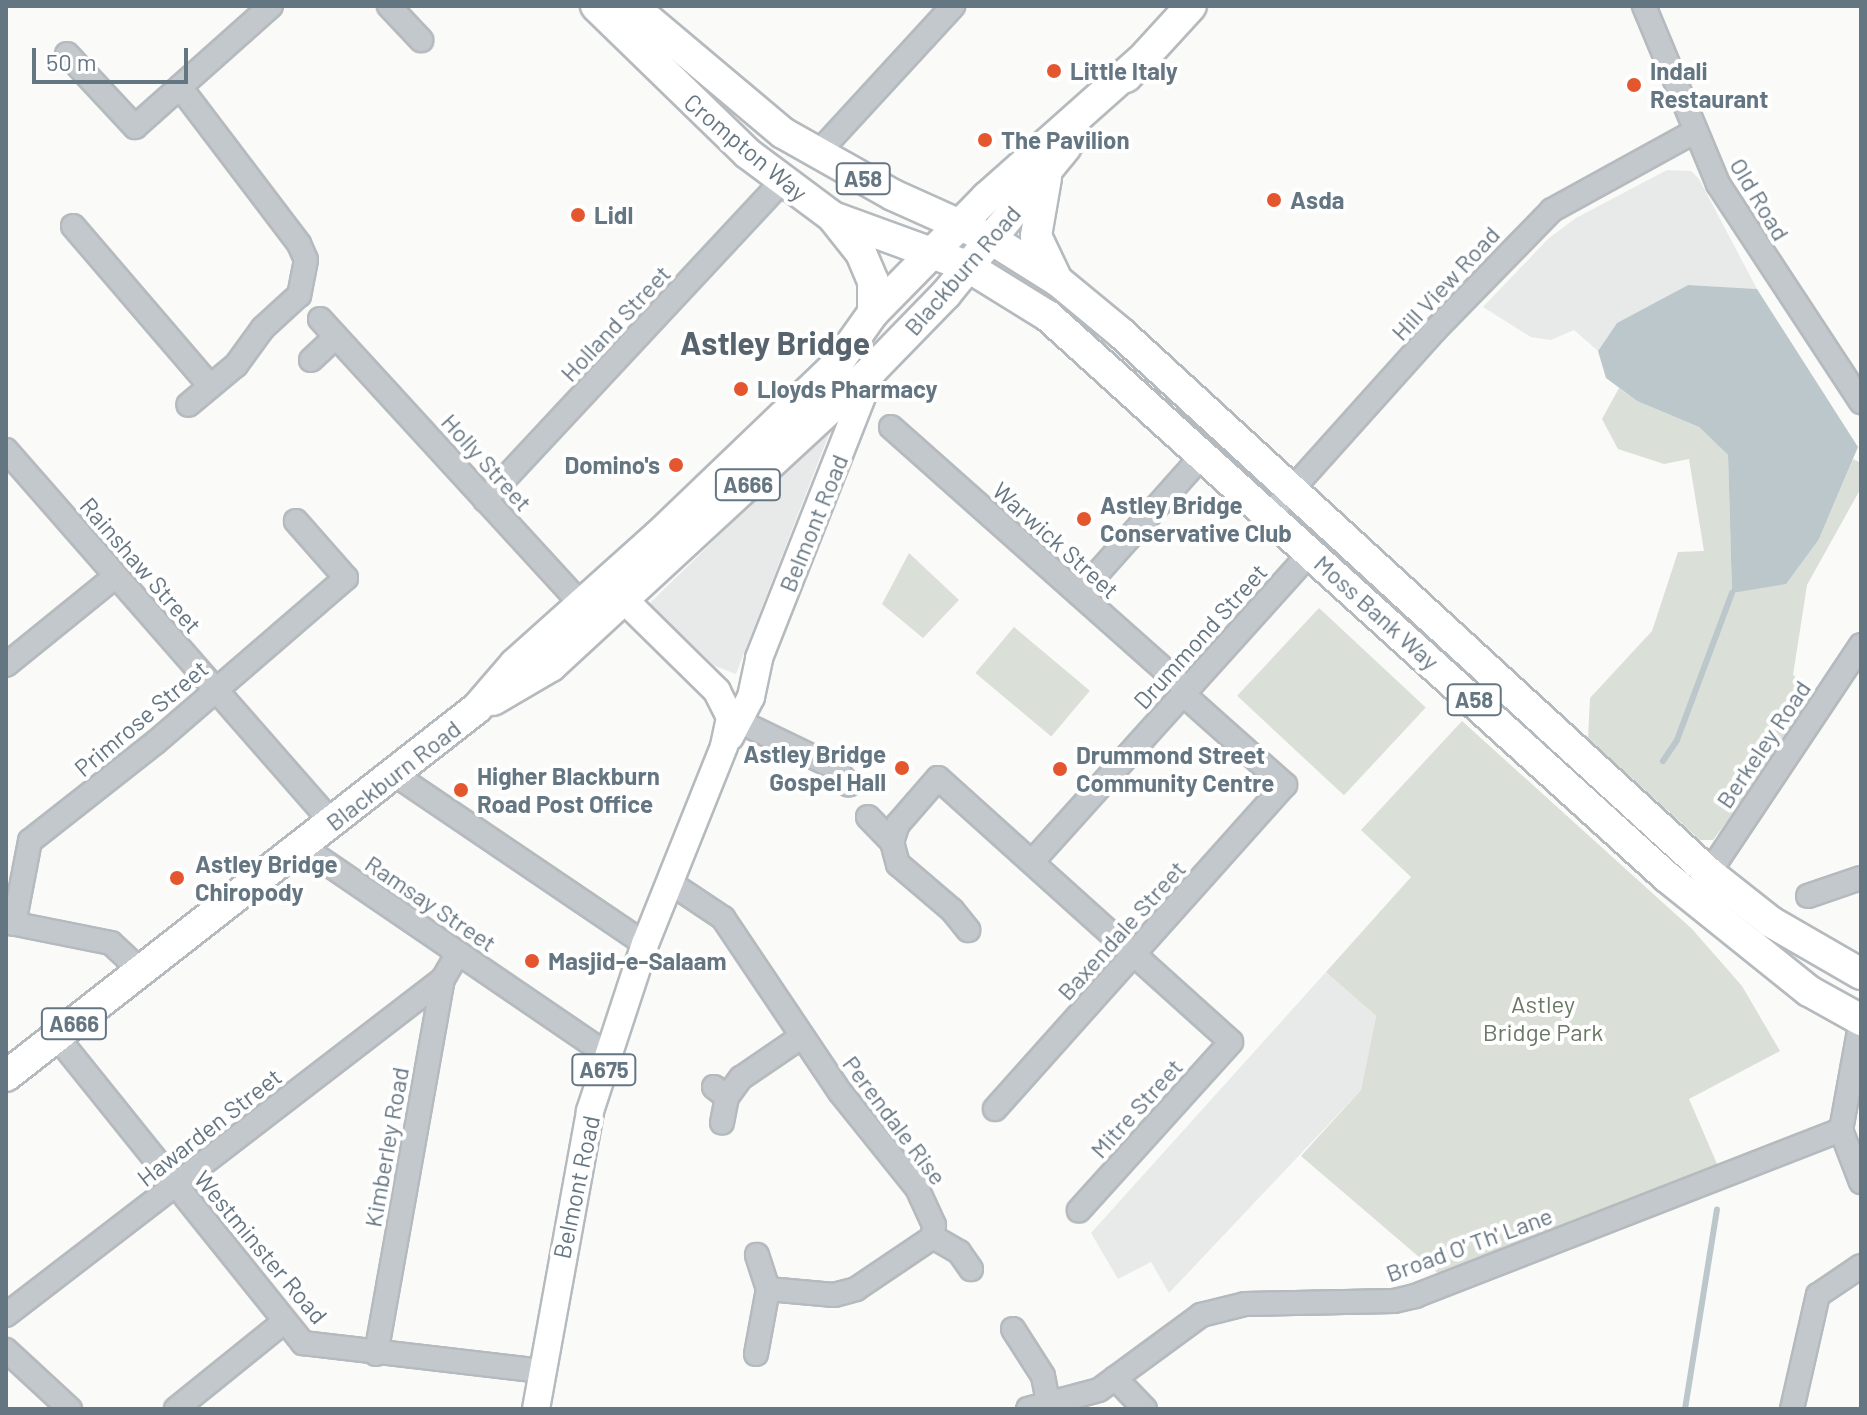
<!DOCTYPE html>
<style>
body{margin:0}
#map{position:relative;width:1867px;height:1415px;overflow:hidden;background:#fafaf8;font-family:Barlow,sans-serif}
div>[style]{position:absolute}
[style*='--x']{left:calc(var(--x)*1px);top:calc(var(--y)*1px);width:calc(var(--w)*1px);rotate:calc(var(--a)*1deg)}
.built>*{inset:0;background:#e8e9e9}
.green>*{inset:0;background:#dadfd7;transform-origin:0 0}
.water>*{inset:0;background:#bbc7cb}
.stream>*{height:6px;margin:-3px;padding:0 3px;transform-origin:3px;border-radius:3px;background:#bbc7cb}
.roads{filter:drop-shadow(2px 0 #b5babe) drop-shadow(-2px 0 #b5babe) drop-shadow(0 2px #b5babe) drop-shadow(0 -2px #b5babe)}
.minor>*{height:22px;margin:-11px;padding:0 11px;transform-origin:11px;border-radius:11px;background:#c3c8cc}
.major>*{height:26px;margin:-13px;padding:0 13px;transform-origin:13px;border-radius:13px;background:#fff}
.highway>*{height:30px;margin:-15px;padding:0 15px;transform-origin:15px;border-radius:15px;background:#fff}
.dots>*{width:22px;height:22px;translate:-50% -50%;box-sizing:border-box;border:4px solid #fff;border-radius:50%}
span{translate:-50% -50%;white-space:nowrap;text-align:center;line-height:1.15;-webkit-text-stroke:8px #fff;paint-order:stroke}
.shield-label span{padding:2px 6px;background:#fff;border:2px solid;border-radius:6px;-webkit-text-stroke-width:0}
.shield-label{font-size:22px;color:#657683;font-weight:700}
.poi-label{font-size:24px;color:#657683;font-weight:700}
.left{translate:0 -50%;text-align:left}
.right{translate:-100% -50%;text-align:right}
.street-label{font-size:24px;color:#657683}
.park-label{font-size:24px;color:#687a64}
.district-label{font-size:32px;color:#57646e;font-weight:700}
.frame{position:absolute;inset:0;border:8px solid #657683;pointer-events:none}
.scale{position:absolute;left:32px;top:48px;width:156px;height:36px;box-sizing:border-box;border:4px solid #657683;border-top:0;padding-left:10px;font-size:24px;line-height:28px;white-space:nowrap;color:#657683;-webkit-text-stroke:6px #fff;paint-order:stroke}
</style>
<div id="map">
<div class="built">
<div style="clip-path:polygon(1667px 170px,1691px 171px,1699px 179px,1757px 289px,1688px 285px,1617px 323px,1598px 351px,1574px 330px,1551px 340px,1531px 337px,1483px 307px,1549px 238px,1576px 218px)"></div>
<div style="clip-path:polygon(833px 424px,736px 674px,715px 666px,649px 604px)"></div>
<div style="clip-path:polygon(1326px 972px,1376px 1016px,1361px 1090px,1169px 1293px,1151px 1262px,1118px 1279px,1091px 1233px)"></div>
</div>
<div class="green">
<div style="clip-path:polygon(1619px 388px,1637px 401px,1699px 427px,1728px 455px,1732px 592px,1819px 539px,1853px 459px,1861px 463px,1861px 488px,1807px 585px,1793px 675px,1823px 693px,1713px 840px,1700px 840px,1588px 738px,1590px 698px,1652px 631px,1678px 552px,1704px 551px,1689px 459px,1664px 464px,1618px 449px,1602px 419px)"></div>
<div style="clip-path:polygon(909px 553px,959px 600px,923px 638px,882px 604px)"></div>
<div style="left:1319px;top:608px;width:146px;height:120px;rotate:43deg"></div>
<div style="left:1014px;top:627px;width:99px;height:60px;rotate:40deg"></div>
<div style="clip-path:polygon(1462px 721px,1692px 929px,1742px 986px,1780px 1051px,1689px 1099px,1718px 1166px,1440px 1275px,1301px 1156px,1361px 1090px,1376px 1016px,1326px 972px,1411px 877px,1361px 830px)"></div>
</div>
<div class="water">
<div style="clip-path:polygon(1688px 285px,1757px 289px,1858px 447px,1819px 539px,1786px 584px,1732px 593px,1728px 455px,1699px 427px,1637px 401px,1606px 378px,1598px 351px,1617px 323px)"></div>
</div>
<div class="stream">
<div style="--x:1663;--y:761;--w:25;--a:-56"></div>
<div style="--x:1677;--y:740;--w:157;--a:-69.5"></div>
<div style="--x:1685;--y:1409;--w:202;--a:-80.9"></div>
</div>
<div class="roads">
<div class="minor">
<div style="--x:389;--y:6;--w:47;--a:46.7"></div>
<div style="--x:1644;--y:6;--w:193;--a:67.4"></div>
<div style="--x:1718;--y:184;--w:261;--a:56.7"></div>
<div style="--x:67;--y:54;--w:100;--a:47"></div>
<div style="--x:135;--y:127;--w:182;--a:-41.7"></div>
<div style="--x:180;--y:87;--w:197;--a:52.8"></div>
<div style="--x:299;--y:244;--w:17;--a:66"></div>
<div style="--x:306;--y:260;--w:36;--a:101"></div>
<div style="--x:299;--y:295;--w:49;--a:137.5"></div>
<div style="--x:263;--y:328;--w:46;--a:126.1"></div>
<div style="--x:236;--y:365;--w:62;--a:140.2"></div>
<div style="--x:817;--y:154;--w:201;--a:-47.4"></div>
<div style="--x:73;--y:226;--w:211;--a:49.4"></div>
<div style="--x:320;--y:319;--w:403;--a:47.5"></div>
<div style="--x:311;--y:360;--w:34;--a:-43"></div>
<div style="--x:891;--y:427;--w:396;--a:41.6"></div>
<div style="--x:6;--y:450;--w:495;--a:48.8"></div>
<div style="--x:485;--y:500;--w:435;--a:-47"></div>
<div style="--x:1270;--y:514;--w:249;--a:-48.1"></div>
<div style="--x:1436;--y:329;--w:166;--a:-45.7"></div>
<div style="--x:1552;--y:210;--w:162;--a:-28.8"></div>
<div style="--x:1079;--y:594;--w:186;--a:-48.3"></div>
<div style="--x:6;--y:665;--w:141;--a:-39"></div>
<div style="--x:730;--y:717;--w:115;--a:25.7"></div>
<div style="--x:834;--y:767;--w:23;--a:50"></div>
<div style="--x:394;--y:774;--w:303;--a:34.1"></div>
<div style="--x:868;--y:817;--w:35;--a:46"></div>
<div style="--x:892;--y:842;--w:23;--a:75"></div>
<div style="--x:898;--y:864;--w:71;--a:40.4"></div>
<div style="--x:952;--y:910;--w:26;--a:51"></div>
<div style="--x:892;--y:842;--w:19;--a:-72"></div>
<div style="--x:898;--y:824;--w:61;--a:-49"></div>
<div style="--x:938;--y:778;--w:394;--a:42"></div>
<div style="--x:1231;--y:1042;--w:227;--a:132.1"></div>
<div style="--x:303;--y:847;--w:371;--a:34.3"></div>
<div style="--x:1032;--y:862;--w:417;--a:-48"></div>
<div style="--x:1709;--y:873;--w:274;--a:-56.3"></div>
<div style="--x:669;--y:882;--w:65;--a:33.7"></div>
<div style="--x:723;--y:918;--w:210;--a:56.1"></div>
<div style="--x:840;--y:1092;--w:123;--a:51.3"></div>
<div style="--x:917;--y:1188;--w:41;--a:65.3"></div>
<div style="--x:934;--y:1225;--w:12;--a:95"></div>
<div style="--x:933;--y:1237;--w:30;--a:30"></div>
<div style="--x:959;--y:1252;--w:21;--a:55"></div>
<div style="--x:1808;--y:896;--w:56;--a:-18.8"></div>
<div style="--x:6;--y:922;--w:107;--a:11.3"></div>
<div style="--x:111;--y:943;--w:41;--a:43"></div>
<div style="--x:14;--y:924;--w:85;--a:-79.1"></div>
<div style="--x:30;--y:841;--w:160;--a:-38.2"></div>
<div style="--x:156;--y:742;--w:251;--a:-40.8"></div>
<div style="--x:346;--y:578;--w:76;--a:-131.3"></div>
<div style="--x:1861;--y:1020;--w:112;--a:100.3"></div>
<div style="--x:1841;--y:1130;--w:56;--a:69"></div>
<div style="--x:57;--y:1037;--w:393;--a:51.2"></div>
<div style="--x:303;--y:1343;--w:240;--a:6.7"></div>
<div style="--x:714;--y:1087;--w:16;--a:38"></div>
<div style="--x:727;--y:1097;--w:26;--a:101"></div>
<div style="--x:727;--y:1097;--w:24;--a:-54"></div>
<div style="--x:741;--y:1078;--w:73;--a:-34.3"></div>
<div style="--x:995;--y:1109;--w:435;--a:-48.2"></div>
<div style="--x:1285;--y:785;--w:137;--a:-138.3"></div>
<div style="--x:768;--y:1289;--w:66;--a:5.2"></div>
<div style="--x:834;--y:1295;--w:23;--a:-15"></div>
<div style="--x:856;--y:1289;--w:93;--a:-34"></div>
<div style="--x:6;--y:1315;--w:551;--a:-37.56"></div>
<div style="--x:1013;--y:1329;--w:56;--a:57.4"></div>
<div style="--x:1043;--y:1376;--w:31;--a:79"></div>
<div style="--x:6;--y:1350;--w:87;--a:42.7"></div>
<div style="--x:376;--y:1354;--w:381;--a:-79.9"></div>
<div style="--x:443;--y:979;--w:30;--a:-60"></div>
<div style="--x:756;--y:1354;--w:66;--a:-79.5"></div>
<div style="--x:768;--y:1289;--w:36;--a:-108"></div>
<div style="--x:1115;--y:1378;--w:43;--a:45.9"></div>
<div style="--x:176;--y:1409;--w:139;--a:-38.9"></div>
<div style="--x:1028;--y:1409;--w:73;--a:-15"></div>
<div style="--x:1099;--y:1390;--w:127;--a:-36.3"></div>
<div style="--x:1201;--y:1315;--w:45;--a:-14"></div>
<div style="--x:1245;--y:1304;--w:149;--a:-1.2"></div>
<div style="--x:1394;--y:1301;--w:22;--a:-13"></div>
<div style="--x:1415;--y:1296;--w:457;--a:-21.3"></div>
<div style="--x:1792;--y:1409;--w:117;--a:-77.2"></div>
<div style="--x:1818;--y:1295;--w:52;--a:-34"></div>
</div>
<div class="major">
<div style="--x:730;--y:737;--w:45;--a:-62.3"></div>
<div style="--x:751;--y:697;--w:40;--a:-78"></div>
<div style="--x:759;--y:658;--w:311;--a:-68.5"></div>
<div style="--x:536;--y:1409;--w:303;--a:-79.7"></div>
<div style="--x:590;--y:1111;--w:176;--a:-71.8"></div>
<div style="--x:645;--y:944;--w:213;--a:-68.2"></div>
<div style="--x:724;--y:746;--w:30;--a:-78"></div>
<div style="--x:730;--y:717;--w:29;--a:-117"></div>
<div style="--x:717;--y:691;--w:150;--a:-135.5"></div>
</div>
<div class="highway">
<div style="--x:596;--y:6;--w:211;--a:44.2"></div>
<div style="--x:747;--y:153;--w:107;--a:36.7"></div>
<div style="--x:833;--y:217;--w:143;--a:20.1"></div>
<div style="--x:967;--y:266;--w:95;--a:31.7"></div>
<div style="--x:1048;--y:316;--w:835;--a:42.19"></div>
<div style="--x:1667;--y:877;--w:182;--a:38.8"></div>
<div style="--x:1809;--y:991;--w:60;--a:29.1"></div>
<div style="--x:632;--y:6;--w:197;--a:40.1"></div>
<div style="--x:783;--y:133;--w:126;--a:29.4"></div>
<div style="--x:893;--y:195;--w:107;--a:24.2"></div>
<div style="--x:991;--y:239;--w:79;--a:32.1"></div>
<div style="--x:1058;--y:281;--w:83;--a:39.6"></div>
<div style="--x:1122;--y:334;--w:797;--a:42.56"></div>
<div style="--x:1709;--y:873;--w:79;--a:38.3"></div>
<div style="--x:1771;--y:922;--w:104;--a:30"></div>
<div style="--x:1126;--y:77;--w:96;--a:-47.5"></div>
<div style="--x:1046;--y:178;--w:59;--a:99.8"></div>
<div style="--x:1036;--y:236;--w:49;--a:64.5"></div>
<div style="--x:834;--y:219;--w:43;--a:51.5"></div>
<div style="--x:861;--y:253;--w:30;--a:67"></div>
<div style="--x:873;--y:281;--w:32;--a:90"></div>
<div style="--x:493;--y:700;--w:67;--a:-30.4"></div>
<div style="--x:551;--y:666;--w:438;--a:-42.7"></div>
<div style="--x:873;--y:369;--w:105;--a:-45.8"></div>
<div style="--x:946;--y:294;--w:190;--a:-50.8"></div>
<div style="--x:6;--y:1076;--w:598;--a:-38"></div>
<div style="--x:477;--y:708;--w:58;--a:-49.2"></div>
<div style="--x:515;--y:664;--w:193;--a:-41.9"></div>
<div style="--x:659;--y:535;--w:245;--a:-43.8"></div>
<div style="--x:836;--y:365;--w:64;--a:-54.6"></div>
<div style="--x:873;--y:313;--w:163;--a:-45.5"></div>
<div style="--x:987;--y:197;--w:203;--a:-41.6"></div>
</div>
</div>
<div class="dots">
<div style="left:1054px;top:71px;background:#e4572e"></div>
<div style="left:1634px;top:85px;background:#e4572e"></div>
<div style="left:985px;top:140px;background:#e4572e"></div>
<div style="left:1274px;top:200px;background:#e4572e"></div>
<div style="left:578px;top:215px;background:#e4572e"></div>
<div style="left:741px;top:389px;background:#e4572e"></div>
<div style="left:676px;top:465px;background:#e4572e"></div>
<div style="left:1084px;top:519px;background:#e4572e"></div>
<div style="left:902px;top:768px;background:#e4572e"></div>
<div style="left:1060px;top:769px;background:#e4572e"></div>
<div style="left:461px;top:790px;background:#e4572e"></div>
<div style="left:177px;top:878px;background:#e4572e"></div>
<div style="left:532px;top:961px;background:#e4572e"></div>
</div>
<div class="shield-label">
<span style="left:863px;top:179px">A58</span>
<span style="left:748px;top:485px">A666</span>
<span style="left:1474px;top:700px">A58</span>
<span style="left:74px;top:1024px">A666</span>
<span style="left:604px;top:1070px">A675</span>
</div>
<div class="poi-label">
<span class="left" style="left:1070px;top:71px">Little Italy</span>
<span class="left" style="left:1650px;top:85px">Indali<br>Restaurant</span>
<span class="left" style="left:1001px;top:140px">The Pavilion</span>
<span class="left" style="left:1290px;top:200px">Asda</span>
<span class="left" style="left:594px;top:215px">Lidl</span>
<span class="left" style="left:757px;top:389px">Lloyds Pharmacy</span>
<span class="right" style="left:660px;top:465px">Domino's</span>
<span class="left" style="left:1100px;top:519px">Astley Bridge<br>Conservative Club</span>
<span class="right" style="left:886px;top:768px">Astley Bridge<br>Gospel Hall</span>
<span class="left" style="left:1076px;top:769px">Drummond Street<br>Community Centre</span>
<span class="left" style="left:477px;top:790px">Higher Blackburn<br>Road Post Office</span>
<span class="left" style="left:195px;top:878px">Astley Bridge<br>Chiropody</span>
<span class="left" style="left:548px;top:961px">Masjid-e-Salaam</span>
</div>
<div class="street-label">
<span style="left:746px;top:147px;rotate:40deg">Crompton Way</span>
<span style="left:1760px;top:199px;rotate:59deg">Old Road</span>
<span style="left:962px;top:270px;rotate:-49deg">Blackburn Road</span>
<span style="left:1445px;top:283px;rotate:-47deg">Hill View Road</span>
<span style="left:615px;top:323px;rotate:-47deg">Holland Street</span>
<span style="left:487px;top:462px;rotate:48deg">Holly Street</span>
<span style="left:813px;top:523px;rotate:-68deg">Belmont Road</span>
<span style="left:1056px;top:540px;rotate:42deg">Warwick Street</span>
<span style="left:141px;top:565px;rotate:49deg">Rainshaw Street</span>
<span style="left:1377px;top:612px;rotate:42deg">Moss Bank Way</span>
<span style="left:1200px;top:636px;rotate:-48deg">Drummond Street</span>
<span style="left:141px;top:718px;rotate:-40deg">Primrose Street</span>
<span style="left:1763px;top:744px;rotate:-56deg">Berkeley Road</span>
<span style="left:393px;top:775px;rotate:-38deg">Blackburn Road</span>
<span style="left:431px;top:903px;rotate:34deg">Ramsay Street</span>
<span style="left:1121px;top:930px;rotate:-48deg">Baxendale Street</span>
<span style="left:1136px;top:1108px;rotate:-48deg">Mitre Street</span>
<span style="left:895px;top:1120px;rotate:53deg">Perendale Rise</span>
<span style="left:209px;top:1127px;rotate:-38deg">Hawarden Street</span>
<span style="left:386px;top:1147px;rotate:-80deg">Kimberley Road</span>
<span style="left:576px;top:1187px;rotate:-78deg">Belmont Road</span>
<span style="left:1469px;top:1244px;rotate:-20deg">Broad O' Th' Lane</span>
<span style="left:261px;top:1247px;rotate:50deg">Westminster Road</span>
</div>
<div class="park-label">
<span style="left:1543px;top:1018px">Astley<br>Bridge Park</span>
</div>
<div class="district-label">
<span style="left:775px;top:342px">Astley Bridge</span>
</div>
<div class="frame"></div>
<div class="scale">50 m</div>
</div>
